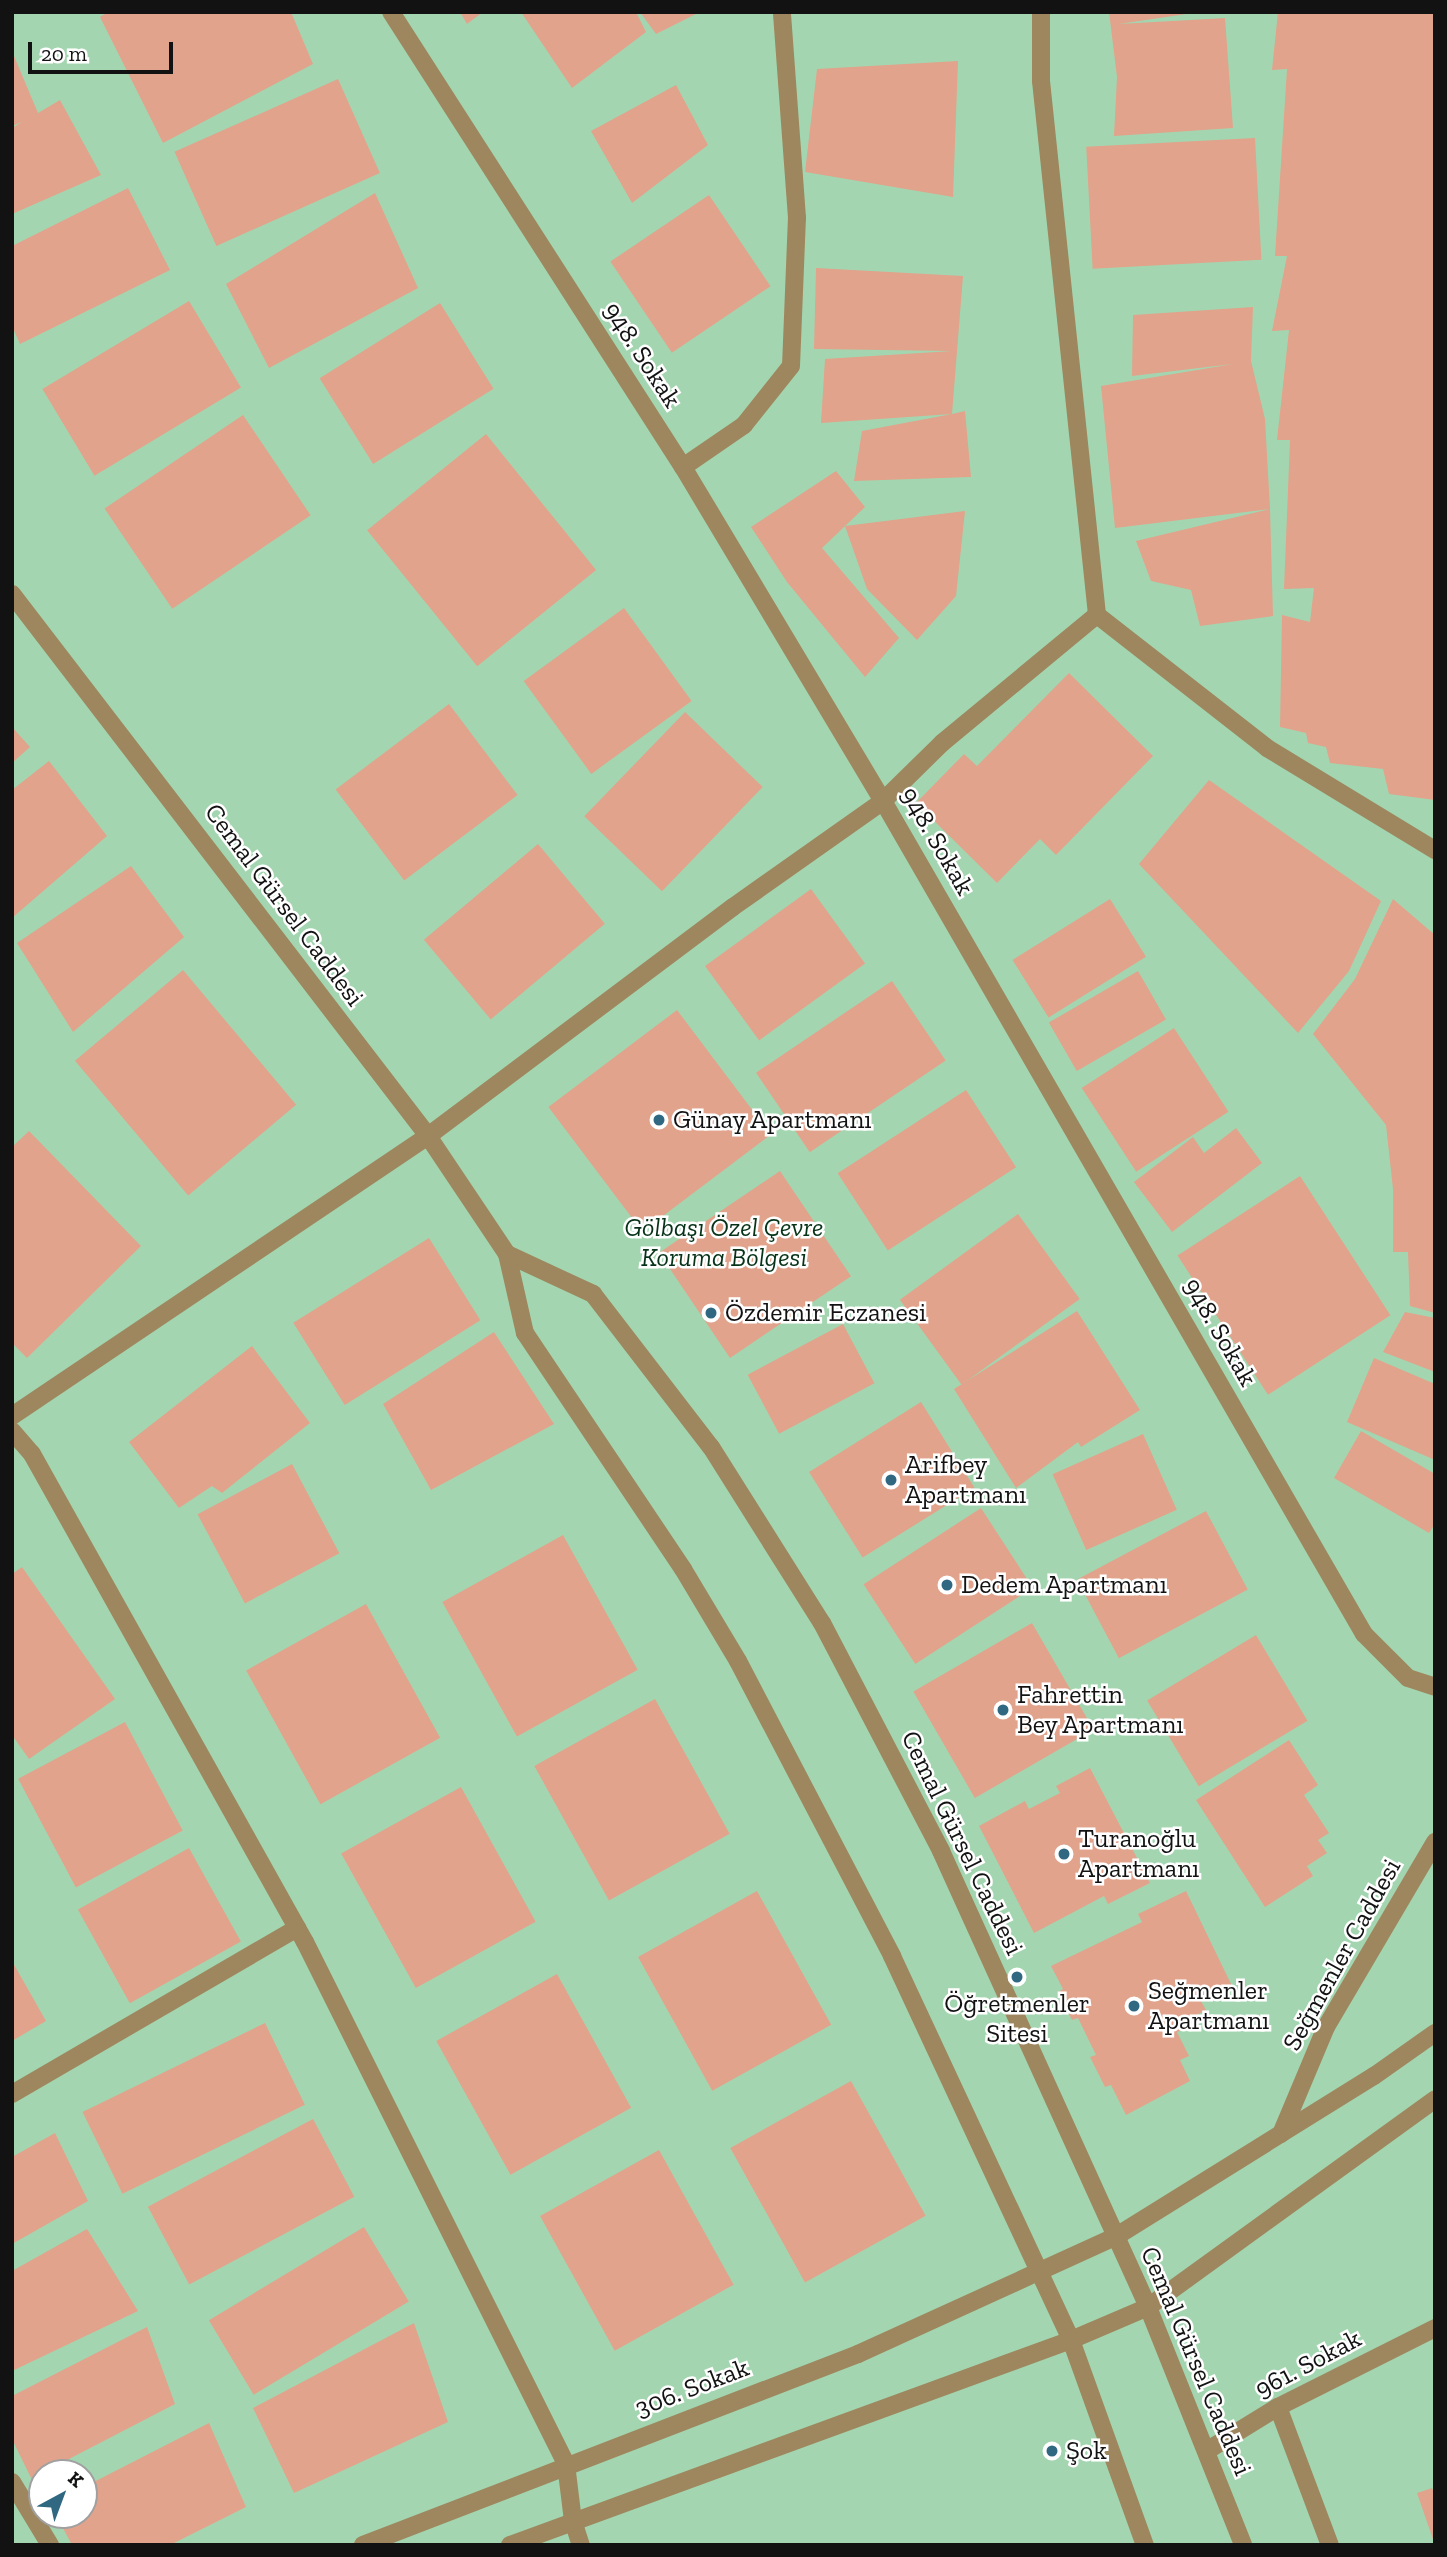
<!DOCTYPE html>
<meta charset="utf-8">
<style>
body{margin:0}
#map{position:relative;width:1447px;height:2557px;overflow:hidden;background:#dfe0e3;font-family:"Zilla Slab",serif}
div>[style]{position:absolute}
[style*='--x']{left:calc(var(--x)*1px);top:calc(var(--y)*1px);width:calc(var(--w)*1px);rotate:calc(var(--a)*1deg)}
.green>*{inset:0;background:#a3d6b0}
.building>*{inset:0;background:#e1a38b;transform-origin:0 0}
.minor>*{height:18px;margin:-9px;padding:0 9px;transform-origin:9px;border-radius:9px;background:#9e875e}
.dots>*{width:19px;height:19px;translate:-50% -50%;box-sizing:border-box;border:4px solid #fff;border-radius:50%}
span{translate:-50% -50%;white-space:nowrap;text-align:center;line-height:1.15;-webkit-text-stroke:5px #fff;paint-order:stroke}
.street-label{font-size:26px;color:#121213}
.poi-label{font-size:26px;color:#121213}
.left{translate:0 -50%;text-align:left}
.park-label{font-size:26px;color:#063318;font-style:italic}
.frame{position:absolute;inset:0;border:14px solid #121213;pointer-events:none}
.north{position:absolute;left:28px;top:2459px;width:70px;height:70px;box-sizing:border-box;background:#fff;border:2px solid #a0a0a1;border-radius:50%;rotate:41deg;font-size:19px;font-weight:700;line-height:28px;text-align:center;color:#121213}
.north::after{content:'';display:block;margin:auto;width:24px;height:32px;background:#306882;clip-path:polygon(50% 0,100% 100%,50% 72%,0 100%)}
.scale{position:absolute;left:28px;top:42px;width:145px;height:32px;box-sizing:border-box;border:4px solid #121213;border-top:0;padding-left:9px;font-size:21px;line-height:24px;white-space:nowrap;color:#121213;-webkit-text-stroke:5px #fff;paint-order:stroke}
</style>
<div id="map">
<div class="green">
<div style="clip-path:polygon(evenodd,12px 12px,1435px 12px,1435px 2545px,12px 2545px,12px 12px,42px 2473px,84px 2473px,84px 2515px,42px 2515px,42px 2473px)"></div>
</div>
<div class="building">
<div style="clip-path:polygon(108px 12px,291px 12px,313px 64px,163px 143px,100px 17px)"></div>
<div style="clip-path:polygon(460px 12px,483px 12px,467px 24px)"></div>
<div style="clip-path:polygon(521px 12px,636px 12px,646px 32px,572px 88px)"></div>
<div style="clip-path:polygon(640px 12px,700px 12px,656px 34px)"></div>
<div style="clip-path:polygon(1109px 12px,1200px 12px,1119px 24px,1225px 18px,1233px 128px,1114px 136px,1117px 77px)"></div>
<div style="clip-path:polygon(1278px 12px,1435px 12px,1435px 800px,1389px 794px,1383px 769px,1330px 763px,1326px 747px,1308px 743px,1306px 733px,1280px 727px,1282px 615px,1310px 622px,1314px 588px,1284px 589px,1290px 440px,1277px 440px,1289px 330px,1272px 331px,1287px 256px,1275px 256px,1287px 69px,1272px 70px)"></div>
<div style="clip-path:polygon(14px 56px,38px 113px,60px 100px,101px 175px,12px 214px,12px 128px,22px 122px,12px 126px)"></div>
<div style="clip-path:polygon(958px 61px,953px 197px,805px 172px,817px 69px)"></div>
<div style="left:338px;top:79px;width:103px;height:179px;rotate:66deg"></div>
<div style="clip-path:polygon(676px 85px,708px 145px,632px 203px,591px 131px)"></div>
<div style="left:1255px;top:138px;width:122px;height:169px;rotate:87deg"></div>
<div style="clip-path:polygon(128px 188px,170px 270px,20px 344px,12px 326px,12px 246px)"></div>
<div style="clip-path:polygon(375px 193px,418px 288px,269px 368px,226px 284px)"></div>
<div style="left:709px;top:195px;width:110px;height:119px;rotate:56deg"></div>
<div style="clip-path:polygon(816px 268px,963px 276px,952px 414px,965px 411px,971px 477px,854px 481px,862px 431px,952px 414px,821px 423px,825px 359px,952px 351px,814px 349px)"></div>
<div style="left:189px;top:301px;width:101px;height:171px;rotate:59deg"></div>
<div style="left:440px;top:303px;width:101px;height:142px;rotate:58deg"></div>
<div style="clip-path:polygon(1253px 307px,1251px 361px,1265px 419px,1270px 509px,1273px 616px,1200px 626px,1191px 590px,1151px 581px,1136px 541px,1270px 509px,1115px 528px,1101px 386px,1233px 364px,1132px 376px,1133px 315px)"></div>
<div style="left:243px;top:415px;width:121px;height:167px;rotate:56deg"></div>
<div style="left:486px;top:434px;width:175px;height:153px;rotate:51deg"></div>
<div style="clip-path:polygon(836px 471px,865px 507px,822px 548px,899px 638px,865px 677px,787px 582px,751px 527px)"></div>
<div style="clip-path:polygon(965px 511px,956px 596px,917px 640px,867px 589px,845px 526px)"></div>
<div style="left:624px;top:608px;width:115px;height:124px;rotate:54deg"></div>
<div style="clip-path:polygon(1069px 673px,1153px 756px,1056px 855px,1040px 839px,997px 883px,916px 803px,964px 754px,977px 766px)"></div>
<div style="left:449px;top:704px;width:114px;height:142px;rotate:53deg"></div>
<div style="left:685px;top:712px;width:108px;height:145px;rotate:44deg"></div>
<div style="clip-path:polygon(12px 727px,30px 747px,12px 763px)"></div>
<div style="clip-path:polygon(49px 761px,107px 836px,12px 918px,12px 790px)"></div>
<div style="clip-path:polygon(1209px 780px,1381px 901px,1349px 971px,1298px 1033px,1139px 864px)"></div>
<div style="left:538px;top:844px;width:104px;height:149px;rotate:50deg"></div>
<div style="clip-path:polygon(131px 866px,184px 937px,73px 1032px,17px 943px)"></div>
<div style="left:811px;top:889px;width:92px;height:131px;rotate:54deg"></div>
<div style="left:1110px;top:899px;width:68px;height:115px;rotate:58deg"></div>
<div style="clip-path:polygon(1393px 899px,1435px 935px,1435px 1313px,1410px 1306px,1408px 1252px,1393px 1252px,1393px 1189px,1386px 1125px,1313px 1034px,1355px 979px)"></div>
<div style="left:183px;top:970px;width:176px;height:141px;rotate:50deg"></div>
<div style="left:1138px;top:971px;width:56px;height:103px;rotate:60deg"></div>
<div style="left:892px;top:981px;width:96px;height:164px;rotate:56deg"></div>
<div style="left:677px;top:1010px;width:156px;height:161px;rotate:53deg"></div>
<div style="left:1174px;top:1028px;width:100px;height:110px;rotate:57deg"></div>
<div style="left:966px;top:1090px;width:92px;height:153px;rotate:57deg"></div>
<div style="clip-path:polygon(1236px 1128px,1262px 1163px,1172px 1232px,1134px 1182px,1193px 1137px,1204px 1153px)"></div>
<div style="clip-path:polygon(29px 1131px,141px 1246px,27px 1358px,12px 1343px,12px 1147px)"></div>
<div style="left:780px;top:1171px;width:127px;height:146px;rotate:56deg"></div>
<div style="left:1300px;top:1176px;width:166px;height:146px;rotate:57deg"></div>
<div style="left:1018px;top:1214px;width:105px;height:146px;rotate:54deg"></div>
<div style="left:429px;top:1238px;width:97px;height:160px;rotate:58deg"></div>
<div style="clip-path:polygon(1077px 1311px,1140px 1410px,1081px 1447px,1078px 1442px,1016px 1488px,954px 1389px)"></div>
<div style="clip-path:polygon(1405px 1312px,1435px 1318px,1435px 1372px,1383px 1352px)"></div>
<div style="left:843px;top:1324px;width:67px;height:108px;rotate:62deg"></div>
<div style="clip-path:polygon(494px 1332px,554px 1424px,431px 1490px,383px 1404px)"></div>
<div style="clip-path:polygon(252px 1346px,310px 1423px,222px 1493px,212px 1486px,179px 1508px,129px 1442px)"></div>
<div style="clip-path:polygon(1374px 1358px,1435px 1384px,1435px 1460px,1347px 1422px)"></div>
<div style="left:921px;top:1402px;width:101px;height:132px;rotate:58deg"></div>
<div style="clip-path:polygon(1361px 1431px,1435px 1474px,1435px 1524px,1429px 1533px,1334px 1478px)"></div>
<div style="left:1143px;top:1434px;width:83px;height:99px;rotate:66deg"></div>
<div style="left:292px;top:1464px;width:101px;height:107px;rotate:62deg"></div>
<div style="left:981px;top:1508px;width:95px;height:140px;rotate:57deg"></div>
<div style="left:1206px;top:1511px;width:89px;height:146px;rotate:62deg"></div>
<div style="left:563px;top:1535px;width:154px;height:138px;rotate:61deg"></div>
<div style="clip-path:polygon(22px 1567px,115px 1699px,29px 1759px,12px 1735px,12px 1574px)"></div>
<div style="left:366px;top:1604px;width:153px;height:137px;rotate:61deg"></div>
<div style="left:1032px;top:1623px;width:123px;height:137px;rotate:60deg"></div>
<div style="left:1256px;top:1635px;width:100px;height:127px;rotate:59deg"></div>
<div style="left:655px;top:1699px;width:154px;height:138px;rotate:61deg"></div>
<div style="left:125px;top:1722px;width:123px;height:121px;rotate:62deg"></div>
<div style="clip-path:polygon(1289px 1740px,1318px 1785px,1304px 1795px,1329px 1833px,1318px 1840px,1327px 1853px,1307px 1866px,1313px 1876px,1265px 1907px,1196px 1800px)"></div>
<div style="clip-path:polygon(1090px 1768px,1150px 1883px,1108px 1904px,1104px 1896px,1034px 1933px,979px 1826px,1025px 1801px,1029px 1809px,1060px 1793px,1056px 1786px)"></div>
<div style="left:461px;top:1787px;width:154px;height:137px;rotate:61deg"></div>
<div style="left:189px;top:1848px;width:107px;height:127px;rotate:61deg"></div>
<div style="left:757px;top:1891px;width:153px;height:136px;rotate:61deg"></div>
<div style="clip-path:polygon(1186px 1891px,1232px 1986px,1201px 2001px,1206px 2010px,1182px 2023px,1185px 2029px,1177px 2032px,1189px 2056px,1180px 2060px,1190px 2081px,1126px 2115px,1111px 2085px,1105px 2087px,1090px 2057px,1096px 2055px,1078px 2018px,1072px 2020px,1058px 1992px,1063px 1989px,1051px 1966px,1142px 1922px,1138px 1914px)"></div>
<div style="clip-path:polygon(12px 1961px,46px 2021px,12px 2041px)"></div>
<div style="left:557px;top:1974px;width:153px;height:138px;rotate:61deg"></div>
<div style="left:265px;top:2023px;width:91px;height:203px;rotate:64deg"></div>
<div style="left:851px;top:2081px;width:154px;height:138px;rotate:61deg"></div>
<div style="left:313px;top:2119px;width:88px;height:187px;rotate:62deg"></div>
<div style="clip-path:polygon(55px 2133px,88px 2201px,12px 2244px,12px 2157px)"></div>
<div style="left:659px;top:2150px;width:154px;height:136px;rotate:61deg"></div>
<div style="left:364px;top:2227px;width:87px;height:181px;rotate:59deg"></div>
<div style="clip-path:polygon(87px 2229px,138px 2311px,12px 2371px,12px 2271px)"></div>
<div style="clip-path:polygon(414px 2323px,448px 2422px,294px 2493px,253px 2408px)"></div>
<div style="clip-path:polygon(147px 2327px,175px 2404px,42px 2473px,33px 2482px,12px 2439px,12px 2396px)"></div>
<div style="clip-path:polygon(209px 2423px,246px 2507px,170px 2545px,72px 2545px,56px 2515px,84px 2515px,84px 2487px)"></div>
<div style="clip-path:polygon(1432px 2488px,1435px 2496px,1435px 2545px,1417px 2493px)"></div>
</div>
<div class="minor">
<div style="--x:391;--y:12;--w:541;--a:57.31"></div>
<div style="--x:683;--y:467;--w:389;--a:59.1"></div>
<div style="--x:883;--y:801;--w:962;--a:60"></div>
<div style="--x:1364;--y:1634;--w:62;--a:45"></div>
<div style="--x:1408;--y:1678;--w:28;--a:18"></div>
<div style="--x:1041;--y:12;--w:69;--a:90"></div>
<div style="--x:1041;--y:81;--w:537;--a:84.01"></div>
<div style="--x:1097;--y:615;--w:216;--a:38"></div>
<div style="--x:1267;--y:748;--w:197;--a:31.3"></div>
<div style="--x:683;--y:467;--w:74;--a:-34.5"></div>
<div style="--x:744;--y:425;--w:75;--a:-51.5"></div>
<div style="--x:791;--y:366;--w:148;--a:-87.7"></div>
<div style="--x:797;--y:218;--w:207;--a:-94.2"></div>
<div style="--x:12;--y:594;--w:683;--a:52.49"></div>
<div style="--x:428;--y:1136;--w:142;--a:56.2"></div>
<div style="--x:507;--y:1254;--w:81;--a:77.2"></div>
<div style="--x:525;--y:1333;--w:284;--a:56.2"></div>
<div style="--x:683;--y:1569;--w:107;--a:59.1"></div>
<div style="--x:738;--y:1661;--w:333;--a:62.4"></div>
<div style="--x:892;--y:1956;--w:424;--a:65"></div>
<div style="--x:1071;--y:2340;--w:218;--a:70.2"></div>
<div style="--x:507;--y:1254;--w:95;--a:24.9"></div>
<div style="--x:593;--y:1294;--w:193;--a:52.4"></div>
<div style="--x:711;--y:1447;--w:208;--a:57.8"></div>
<div style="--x:822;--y:1623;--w:257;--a:62.4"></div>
<div style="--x:941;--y:1851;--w:501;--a:65.58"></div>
<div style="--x:1148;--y:2307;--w:256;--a:68.2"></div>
<div style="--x:12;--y:1416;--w:501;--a:-33.94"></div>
<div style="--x:428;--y:1136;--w:381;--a:-36.9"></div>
<div style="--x:733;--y:907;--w:184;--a:-35.2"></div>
<div style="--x:883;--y:801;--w:83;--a:-44.5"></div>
<div style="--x:942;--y:743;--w:201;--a:-39.6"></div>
<div style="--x:12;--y:1431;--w:30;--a:49"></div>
<div style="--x:32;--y:1454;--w:559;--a:60.78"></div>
<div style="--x:305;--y:1942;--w:584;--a:63.43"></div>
<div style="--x:566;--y:2464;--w:57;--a:83"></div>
<div style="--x:573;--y:2521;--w:25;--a:72"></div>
<div style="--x:12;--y:2094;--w:330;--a:-30.2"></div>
<div style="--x:1281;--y:2134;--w:116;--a:-67.2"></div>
<div style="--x:1326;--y:2027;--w:215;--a:-59.5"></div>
<div style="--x:1278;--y:2407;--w:147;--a:69.4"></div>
<div style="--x:1208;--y:2450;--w:82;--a:-31.6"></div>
<div style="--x:1278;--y:2407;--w:176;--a:-26.7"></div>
<div style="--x:12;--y:2482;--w:74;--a:58.9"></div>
<div style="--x:363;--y:2545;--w:531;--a:-21.1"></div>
<div style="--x:858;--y:2354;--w:282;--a:-24.5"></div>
<div style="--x:1115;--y:2237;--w:305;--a:-31.9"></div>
<div style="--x:1374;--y:2076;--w:75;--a:-35.2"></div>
<div style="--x:510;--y:2545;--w:597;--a:-20.07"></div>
<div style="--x:1071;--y:2340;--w:84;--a:-23.2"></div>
<div style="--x:1148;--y:2307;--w:354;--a:-35.9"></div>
</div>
<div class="dots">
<div style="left:659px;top:1120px;background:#306882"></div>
<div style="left:711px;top:1313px;background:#306882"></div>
<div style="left:891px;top:1480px;background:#306882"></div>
<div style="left:947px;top:1585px;background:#306882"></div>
<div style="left:1003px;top:1710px;background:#306882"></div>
<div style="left:1064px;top:1854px;background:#306882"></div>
<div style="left:1017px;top:1977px;background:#306882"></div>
<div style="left:1134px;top:2006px;background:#306882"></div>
<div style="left:1052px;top:2451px;background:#306882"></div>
</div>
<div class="street-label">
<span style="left:642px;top:355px;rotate:57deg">948. Sokak</span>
<span style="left:937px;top:841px;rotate:60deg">948. Sokak</span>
<span style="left:284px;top:905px;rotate:53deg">Cemal Gürsel Caddesi</span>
<span style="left:1220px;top:1332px;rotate:60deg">948. Sokak</span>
<span style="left:962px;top:1843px;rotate:64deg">Cemal Gürsel Caddesi</span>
<span style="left:1342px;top:1955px;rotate:-61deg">Seğmenler Caddesi</span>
<span style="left:1196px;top:2361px;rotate:67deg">Cemal Gürsel Caddesi</span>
<span style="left:1308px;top:2364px;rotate:-28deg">961. Sokak</span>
<span style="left:692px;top:2388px;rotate:-21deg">306. Sokak</span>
</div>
<div class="poi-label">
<span class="left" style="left:673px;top:1120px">Günay Apartmanı</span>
<span class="left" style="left:725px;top:1313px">Özdemir Eczanesi</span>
<span class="left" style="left:905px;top:1480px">Arifbey<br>Apartmanı</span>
<span class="left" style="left:961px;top:1585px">Dedem Apartmanı</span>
<span class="left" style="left:1017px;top:1710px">Fahrettin<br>Bey Apartmanı</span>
<span class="left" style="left:1078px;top:1854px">Turanoğlu<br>Apartmanı</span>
<span class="left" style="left:1148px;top:2006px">Seğmenler<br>Apartmanı</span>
<span style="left:1017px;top:2019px">Öğretmenler<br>Sitesi</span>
<span class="left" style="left:1066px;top:2451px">Şok</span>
</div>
<div class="park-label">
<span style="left:724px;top:1243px">Gölbaşı Özel Çevre<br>Koruma Bölgesi</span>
</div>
<div class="frame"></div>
<div class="north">K</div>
<div class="scale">20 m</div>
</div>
